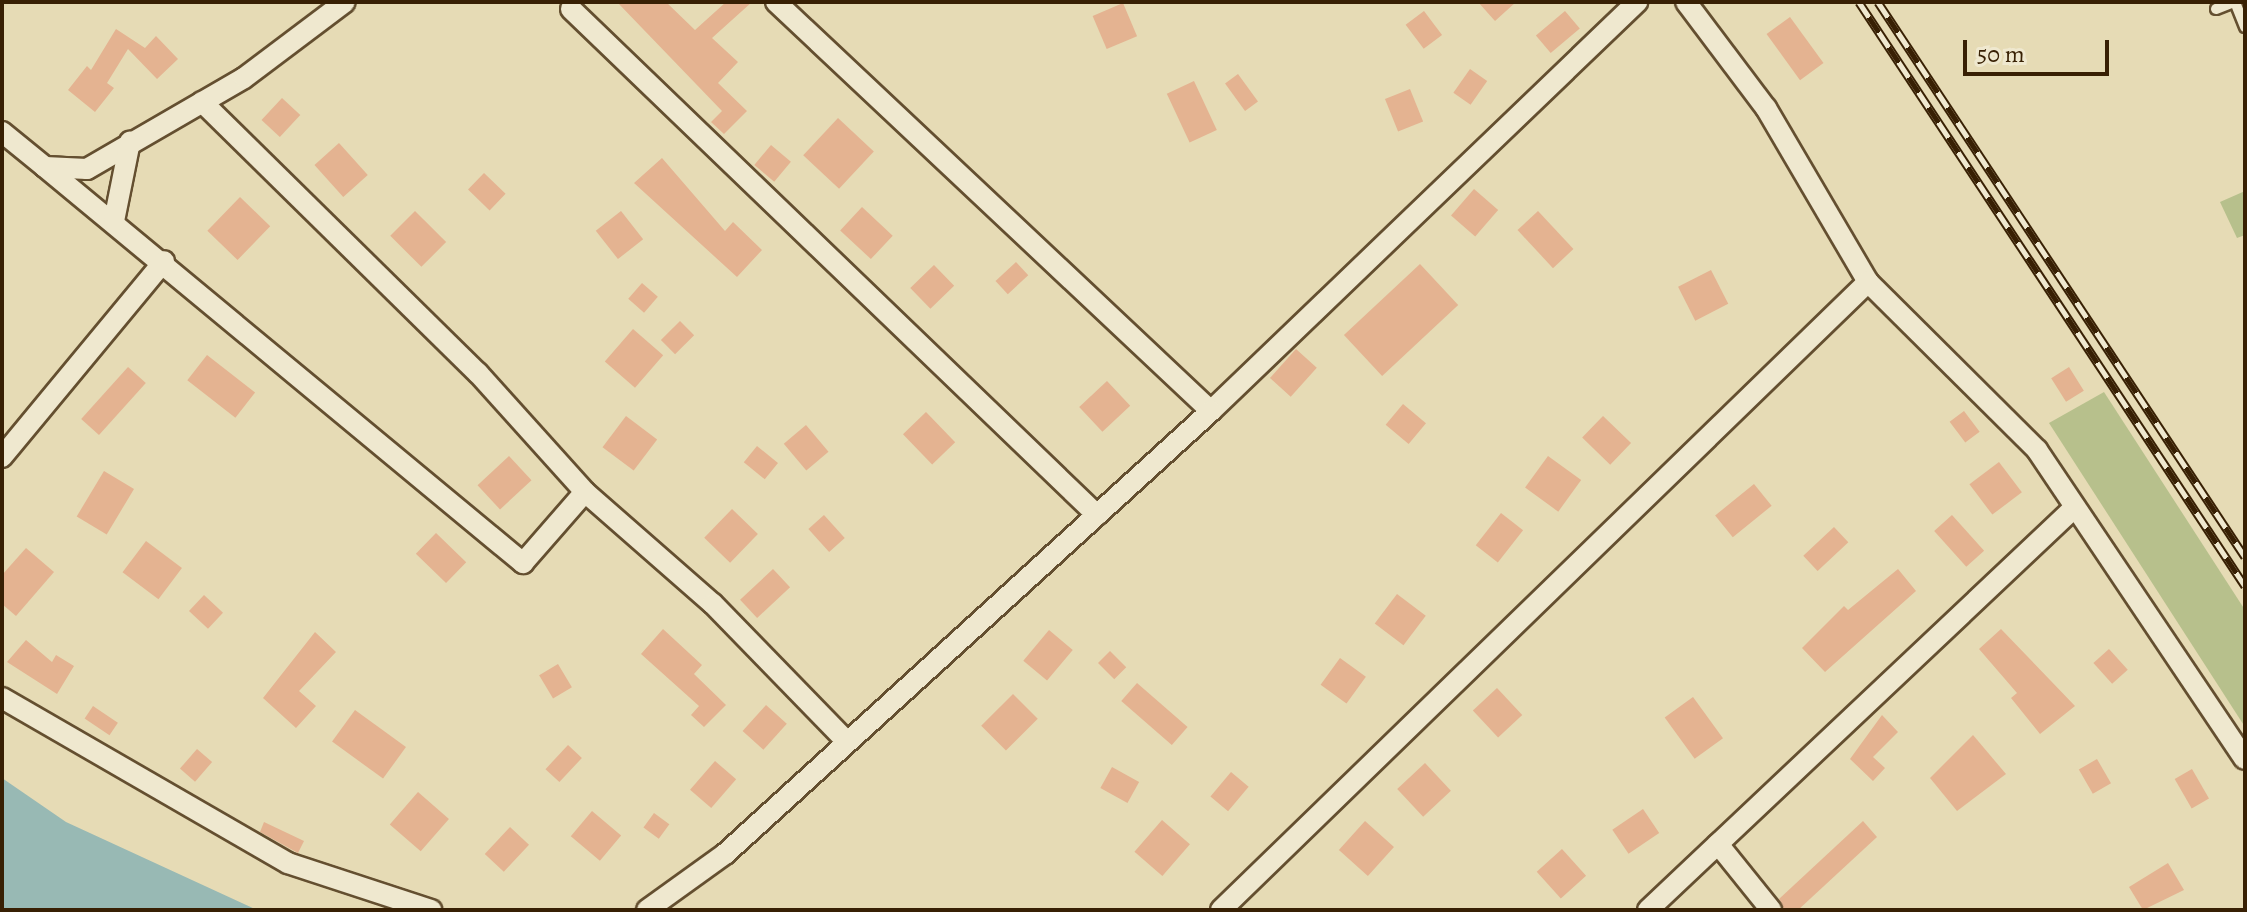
<!DOCTYPE html>
<style>
body{margin:0}
#map{position:relative;width:2247px;height:912px;overflow:hidden;background:#e6dbb5;font-family:Alegreya,serif}
div>[style]{position:absolute}
[style*='--x']{left:calc(var(--x)*1px);top:calc(var(--y)*1px);width:calc(var(--w)*1px);rotate:calc(var(--a)*1deg)}
.green>*{inset:0;background:#b7c08c}
.water>*{inset:0;background:#98b9b4}
.building>*{inset:0;background:#e4b391;transform-origin:0 0}
.roads{filter:drop-shadow(2px 0 #644f30) drop-shadow(-2px 0 #644f30) drop-shadow(0 2px #644f30) drop-shadow(0 -2px #644f30)}
.service>*{height:10px;margin:-5px;padding:0 5px;transform-origin:5px;border-radius:5px;background:#efe8cf}
.minor>*{height:20px;margin:-10px;padding:0 10px;transform-origin:10px;border-radius:10px;background:#efe8cf}
.rail>*{height:9px;margin-top:-4.5px;transform-origin:0;background:repeating-linear-gradient(90deg,#efe8cf 0 18px,#382004 0 36px);box-sizing:border-box;border-block:2px solid #382004}
span{translate:-50% -50%;white-space:nowrap;text-align:center;line-height:1.15;-webkit-text-stroke:8px #efe8cf;paint-order:stroke}
.frame{position:absolute;inset:0;border:4px solid #382004;pointer-events:none}
.scale{position:absolute;left:1963px;top:40px;width:146px;height:36px;box-sizing:border-box;border:4px solid #382004;border-top:0;padding-left:10px;font-size:24px;line-height:28px;white-space:nowrap;color:#382004;-webkit-text-stroke:6px #efe8cf;paint-order:stroke}
</style>
<div id="map">
<div class="green">
<div style="clip-path:polygon(2245px 191px,2245px 235px,2237px 238px,2220px 202px)"></div>
<div style="clip-path:polygon(2104px 392px,2245px 610px,2245px 727px,2049px 423px)"></div>
</div>
<div class="water">
<div style="clip-path:polygon(2px 778px,66px 822px,257px 910px,2px 910px)"></div>
</div>
<div class="building">
<div style="clip-path:polygon(617px 2px,666px 2px,695px 30px,726px 2px,752px 2px,712px 38px,738px 62px,718px 83px,747px 111px,724px 134px,711px 122px,722px 111px)"></div>
<div style="clip-path:polygon(1478px 2px,1516px 2px,1495px 21px)"></div>
<div style="left:1123px;top:3px;width:36px;height:33px;rotate:67deg"></div>
<div style="left:1424px;top:11px;width:30px;height:23px;rotate:53deg"></div>
<div style="left:1565px;top:11px;width:23px;height:38px;rotate:50deg"></div>
<div style="left:1790px;top:17px;width:57px;height:29px;rotate:54deg"></div>
<div style="clip-path:polygon(116px 29px,145px 48px,156px 36px,178px 59px,157px 79px,128px 49px,107px 83px,114px 88px,95px 112px,68px 90px,87px 66px,91px 70px)"></div>
<div style="left:1470px;top:69px;width:21px;height:29px;rotate:35deg"></div>
<div style="left:1238px;top:74px;width:34px;height:16px;rotate:54deg"></div>
<div style="left:1194px;top:81px;width:54px;height:30px;rotate:65deg"></div>
<div style="left:1410px;top:89px;width:35px;height:27px;rotate:68deg"></div>
<div style="left:282px;top:98px;width:25px;height:30px;rotate:43deg"></div>
<div style="left:838px;top:118px;width:49px;height:51px;rotate:43deg"></div>
<div style="left:339px;top:143px;width:43px;height:33px;rotate:48deg"></div>
<div style="left:771px;top:145px;width:26px;height:26px;rotate:40deg"></div>
<div style="clip-path:polygon(662px 158px,725px 231px,733px 222px,762px 250px,737px 277px,634px 183px)"></div>
<div style="left:484px;top:173px;width:30px;height:23px;rotate:44deg"></div>
<div style="left:1474px;top:189px;width:32px;height:35px;rotate:41deg"></div>
<div style="left:240px;top:197px;width:42px;height:47px;rotate:44deg"></div>
<div style="left:862px;top:207px;width:42px;height:32px;rotate:43deg"></div>
<div style="left:415px;top:211px;width:44px;height:35px;rotate:45deg"></div>
<div style="left:621px;top:211px;width:36px;height:32px;rotate:52deg"></div>
<div style="left:1538px;top:211px;width:52px;height:28px;rotate:47deg"></div>
<div style="left:1016px;top:262px;width:18px;height:28px;rotate:47deg"></div>
<div style="left:1420px;top:264px;width:56px;height:104px;rotate:47deg"></div>
<div style="left:934px;top:265px;width:29px;height:33px;rotate:46deg"></div>
<div style="left:1711px;top:270px;width:38px;height:37px;rotate:63deg"></div>
<div style="left:642px;top:283px;width:21px;height:21px;rotate:41deg"></div>
<div style="left:680px;top:321px;width:20px;height:27px;rotate:45deg"></div>
<div style="left:633px;top:329px;width:40px;height:43px;rotate:41deg"></div>
<div style="left:1296px;top:349px;width:28px;height:39px;rotate:42deg"></div>
<div style="left:207px;top:355px;width:61px;height:32px;rotate:38deg"></div>
<div style="left:128px;top:367px;width:24px;height:70px;rotate:42deg"></div>
<div style="left:2069px;top:367px;width:28px;height:21px;rotate:58deg"></div>
<div style="left:1107px;top:381px;width:34px;height:38px;rotate:47deg"></div>
<div style="left:1403px;top:404px;width:30px;height:27px;rotate:40deg"></div>
<div style="left:1964px;top:411px;width:26px;height:18px;rotate:53deg"></div>
<div style="left:926px;top:412px;width:42px;height:32px;rotate:46deg"></div>
<div style="left:626px;top:416px;width:39px;height:39px;rotate:37deg"></div>
<div style="left:1603px;top:416px;width:39px;height:30px;rotate:44deg"></div>
<div style="left:806px;top:425px;width:35px;height:29px;rotate:50deg"></div>
<div style="left:757px;top:446px;width:27px;height:21px;rotate:39deg"></div>
<div style="left:509px;top:456px;width:33px;height:43px;rotate:47deg"></div>
<div style="left:1548px;top:456px;width:41px;height:39px;rotate:36deg"></div>
<div style="left:1999px;top:462px;width:38px;height:37px;rotate:53deg"></div>
<div style="left:104px;top:471px;width:35px;height:53px;rotate:31deg"></div>
<div style="left:1754px;top:484px;width:28px;height:50px;rotate:51deg"></div>
<div style="left:732px;top:509px;width:36px;height:40px;rotate:44deg"></div>
<div style="left:1501px;top:513px;width:28px;height:41px;rotate:38deg"></div>
<div style="left:824px;top:515px;width:31px;height:21px;rotate:48deg"></div>
<div style="left:1952px;top:515px;width:48px;height:24px;rotate:48deg"></div>
<div style="left:1834px;top:527px;width:21px;height:42px;rotate:47deg"></div>
<div style="left:436px;top:533px;width:42px;height:29px;rotate:44deg"></div>
<div style="left:146px;top:541px;width:45px;height:39px;rotate:37deg"></div>
<div style="clip-path:polygon(26px 548px,54px 572px,16px 616px,2px 604px,2px 575px)"></div>
<div style="left:773px;top:569px;width:25px;height:45px;rotate:47deg"></div>
<div style="clip-path:polygon(1898px 569px,1916px 591px,1825px 672px,1802px 648px,1844px 606px,1848px 610px)"></div>
<div style="left:1397px;top:594px;width:36px;height:37px;rotate:37deg"></div>
<div style="left:204px;top:595px;width:26px;height:22px;rotate:43deg"></div>
<div style="clip-path:polygon(663px 629px,702px 665px,694px 674px,726px 705px,704px 727px,691px 715px,699px 706px,641px 654px)"></div>
<div style="clip-path:polygon(2001px 629px,2075px 706px,2040px 734px,2011px 698px,2017px 693px,1979px 649px)"></div>
<div style="left:1049px;top:630px;width:31px;height:40px;rotate:40deg"></div>
<div style="clip-path:polygon(315px 632px,336px 652px,299px 691px,316px 706px,296px 728px,263px 698px)"></div>
<div style="clip-path:polygon(26px 640px,52px 662px,56px 655px,74px 666px,57px 694px,7px 662px)"></div>
<div style="left:2109px;top:649px;width:28px;height:21px;rotate:48deg"></div>
<div style="left:1110px;top:651px;width:23px;height:17px;rotate:45deg"></div>
<div style="left:1340px;top:658px;width:32px;height:33px;rotate:36deg"></div>
<div style="left:558px;top:664px;width:27px;height:22px;rotate:59deg"></div>
<div style="left:1137px;top:683px;width:67px;height:24px;rotate:41deg"></div>
<div style="left:1497px;top:688px;width:37px;height:33px;rotate:47deg"></div>
<div style="left:1013px;top:694px;width:35px;height:45px;rotate:45deg"></div>
<div style="left:1693px;top:697px;width:51px;height:35px;rotate:54deg"></div>
<div style="left:766px;top:705px;width:28px;height:35px;rotate:42deg"></div>
<div style="left:93px;top:706px;width:30px;height:15px;rotate:34deg"></div>
<div style="left:355px;top:710px;width:63px;height:39px;rotate:36deg"></div>
<div style="clip-path:polygon(1882px 715px,1898px 732px,1873px 757px,1885px 768px,1873px 781px,1850px 759px)"></div>
<div style="clip-path:polygon(1973px 735px,2006px 774px,1957px 811px,1930px 778px)"></div>
<div style="left:568px;top:745px;width:19px;height:33px;rotate:43deg"></div>
<div style="left:197px;top:749px;width:20px;height:26px;rotate:41deg"></div>
<div style="left:2097px;top:759px;width:28px;height:21px;rotate:60deg"></div>
<div style="left:715px;top:761px;width:28px;height:38px;rotate:41deg"></div>
<div style="left:1425px;top:763px;width:38px;height:38px;rotate:47deg"></div>
<div style="left:1112px;top:767px;width:31px;height:24px;rotate:29deg"></div>
<div style="left:2192px;top:769px;width:34px;height:20px;rotate:60deg"></div>
<div style="left:1231px;top:772px;width:23px;height:32px;rotate:40deg"></div>
<div style="left:418px;top:792px;width:41px;height:43px;rotate:41deg"></div>
<div style="left:1643px;top:809px;width:29px;height:37px;rotate:56deg"></div>
<div style="left:592px;top:811px;width:38px;height:33px;rotate:40deg"></div>
<div style="left:654px;top:813px;width:19px;height:18px;rotate:36deg"></div>
<div style="left:1162px;top:820px;width:37px;height:42px;rotate:41deg"></div>
<div style="left:1365px;top:821px;width:39px;height:39px;rotate:42deg"></div>
<div style="clip-path:polygon(1863px 821px,1877px 837px,1798px 910px,1784px 910px,1779px 899px)"></div>
<div style="clip-path:polygon(264px 822px,304px 841px,298px 853px,260px 832px)"></div>
<div style="left:510px;top:827px;width:26px;height:37px;rotate:43deg"></div>
<div style="left:1562px;top:849px;width:36px;height:34px;rotate:48deg"></div>
<div style="clip-path:polygon(2168px 863px,2184px 890px,2143px 910px,2129px 887px)"></div>
</div>
<div class="roads">
<div class="service">
<div style="--x:2235;--y:2;--w:27;--a:68"></div>
<div style="--x:2216;--y:9;--w:19;--a:-21"></div>
</div>
<div class="minor">
<div style="--x:776;--y:2;--w:597;--a:43.24"></div>
<div style="--x:1211;--y:411;--w:591;--a:-43.83"></div>
<div style="--x:1686;--y:2;--w:133;--a:53"></div>
<div style="--x:1766;--y:108;--w:202;--a:59.6"></div>
<div style="--x:1868;--y:282;--w:238;--a:44.8"></div>
<div style="--x:2037;--y:450;--w:372;--a:56.1"></div>
<div style="--x:571;--y:9;--w:730;--a:43.89"></div>
<div style="--x:202;--y:102;--w:387;--a:44.5"></div>
<div style="--x:478;--y:373;--w:160;--a:48"></div>
<div style="--x:2;--y:132;--w:55;--a:39.1"></div>
<div style="--x:45;--y:167;--w:42;--a:2.7"></div>
<div style="--x:87;--y:169;--w:181;--a:-30.1"></div>
<div style="--x:244;--y:78;--w:126;--a:-37"></div>
<div style="--x:45;--y:167;--w:621;--a:39.64"></div>
<div style="--x:523;--y:563;--w:94;--a:-48.9"></div>
<div style="--x:585;--y:492;--w:170;--a:41.2"></div>
<div style="--x:713;--y:604;--w:192;--a:45.8"></div>
<div style="--x:114;--y:221;--w:81;--a:-78.6"></div>
<div style="--x:2;--y:457;--w:254;--a:-50.4"></div>
<div style="--x:2;--y:698;--w:330;--a:30"></div>
<div style="--x:288;--y:863;--w:151;--a:18.2"></div>
<div style="--x:1718;--y:844;--w:85;--a:51.2"></div>
<div style="--x:647;--y:910;--w:96;--a:-35.7"></div>
<div style="--x:725;--y:854;--w:658;--a:-42.35"></div>
<div style="--x:1221;--y:910;--w:902;--a:-44.15"></div>
<div style="--x:1648;--y:910;--w:587;--a:-43.34"></div>
</div>
</div>
<div class="rail">
<div style="--x:1859;--y:2;--w:700;--a:56.54"></div>
<div style="--x:1878;--y:2;--w:665;--a:56.52"></div>
</div>
<div class="frame"></div>
<div class="scale">50 m</div>
</div>
